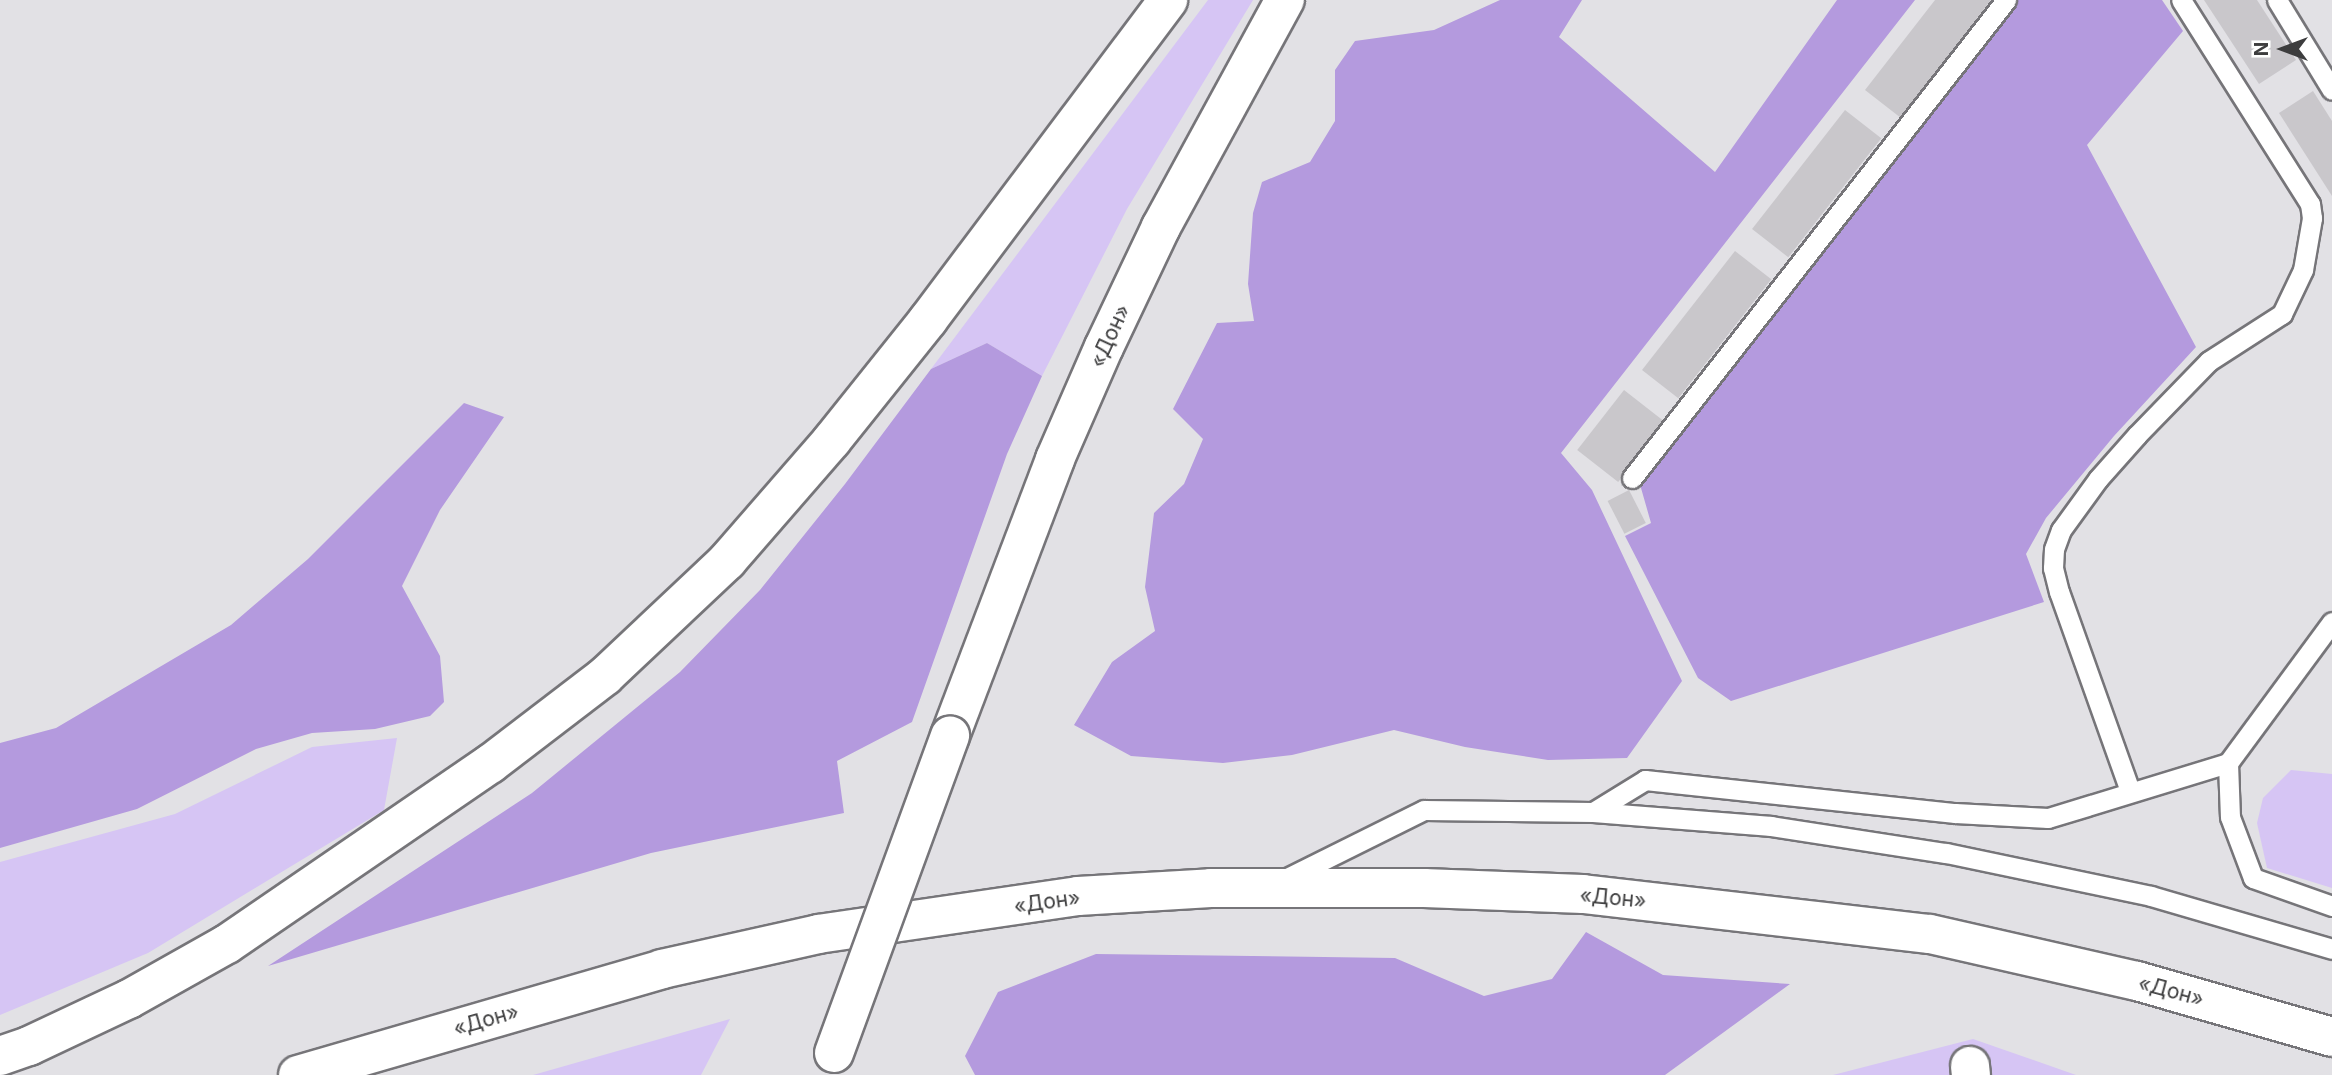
<!DOCTYPE html>
<meta charset="utf-8">
<style>
body{margin:0}
#map{position:relative;width:2332px;height:1075px;overflow:hidden;background:#e2e1e5;font-family:Inter,sans-serif}
div>[style]{position:absolute}
[style*='--x']{left:calc(var(--x)*1px);top:calc(var(--y)*1px);width:calc(var(--w)*1px);rotate:calc(var(--a)*1deg)}
.green>*{inset:0;background:#d6c5f4}
.forest>*{inset:0;background:#b49ade}
.building>*{inset:0;background:#c9c7cb;transform-origin:0 0}
.roads{filter:drop-shadow(2px 0 #767579) drop-shadow(-2px 0 #767579) drop-shadow(0 2px #767579) drop-shadow(0 -2px #767579)}
.lane>*{height:19px;margin:-9.5px;padding:0 9.5px;transform-origin:9.5px;border-radius:9.5px;background:#fff}
.street>*{height:38px;margin:-19px;padding:0 19px;transform-origin:19px;border-radius:19px;background:#fff}
.highway>*{height:38px;margin:-19px;padding:0 19px;transform-origin:19px;border-radius:19px;background:#fff}
.bridges{filter:drop-shadow(2px 0 #767579) drop-shadow(-2px 0 #767579) drop-shadow(0 2px #767579) drop-shadow(0 -2px #767579)}
.highway-bridge>*{height:38px;margin:-19px;padding:0 19px;transform-origin:19px;border-radius:19px;background:#fff}
span{translate:-50% -50%;white-space:nowrap;text-align:center;line-height:1.15;-webkit-text-stroke:5px #fff;paint-order:stroke}
.street-label{font-size:21px;color:#3d3d3e}
.north{position:absolute;left:2248px;top:14px;width:70px;height:70px;-webkit-text-stroke:5px #fff;paint-order:stroke;rotate:270deg;font-size:19px;font-weight:700;line-height:28px;text-align:center;color:#3d3d3e}
.north::after{content:'';display:block;margin:auto;width:24px;height:32px;background:#3d3d3e;clip-path:polygon(50% 0,100% 100%,50% 72%,0 100%)}
</style>
<div id="map">
<div class="green">
<div style="clip-path:polygon(1208px 0,1253px 0,1127px 209px,1042px 376px,987px 343px,931px 369px)"></div>
<div style="clip-path:polygon(397px 738px,384px 810px,148px 953px,0 1015px,0 862px,175px 814px,312px 747px)"></div>
<div style="clip-path:polygon(2291px 770px,2332px 774px,2332px 888px,2267px 868px,2257px 823px,2263px 798px)"></div>
<div style="clip-path:polygon(730px 1019px,701px 1075px,533px 1075px)"></div>
<div style="clip-path:polygon(1973px 1039px,2076px 1075px,1833px 1075px)"></div>
</div>
<div class="forest">
<div style="clip-path:polygon(1500px 0,1582px 0,1559px 37px,1715px 172px,1837px 0,1915px 0,1561px 453px,1592px 490px,1682px 681px,1627px 758px,1548px 760px,1465px 747px,1394px 730px,1292px 755px,1223px 763px,1131px 756px,1074px 725px,1112px 662px,1155px 631px,1145px 587px,1154px 513px,1184px 484px,1203px 439px,1173px 409px,1217px 323px,1254px 321px,1248px 284px,1253px 213px,1262px 182px,1310px 162px,1335px 121px,1335px 70px,1355px 41px,1434px 30px)"></div>
<div style="clip-path:polygon(2017px 0,2162px 0,2183px 31px,2087px 145px,2196px 347px,2114px 436px,2046px 518px,2026px 554px,2044px 602px,1731px 701px,1698px 678px,1625px 536px,1651px 523px,1639px 481px)"></div>
<div style="clip-path:polygon(987px 343px,1042px 376px,1007px 454px,912px 722px,837px 761px,844px 813px,651px 853px,268px 966px,532px 793px,680px 672px,760px 590px,845px 484px,931px 369px)"></div>
<div style="clip-path:polygon(464px 403px,504px 417px,440px 510px,402px 586px,440px 656px,444px 702px,430px 716px,375px 729px,312px 733px,256px 749px,137px 809px,0 848px,0 743px,56px 728px,231px 625px,308px 559px)"></div>
<div style="clip-path:polygon(1586px 932px,1663px 975px,1790px 984px,1665px 1075px,975px 1075px,965px 1056px,998px 992px,1096px 954px,1395px 958px,1484px 996px,1552px 979px)"></div>
</div>
<div class="building">
<div style="clip-path:polygon(1935px 0,1991px 0,1901px 118px,1865px 90px)"></div>
<div style="clip-path:polygon(2204px 0,2257px 0,2296px 60px,2259px 84px)"></div>
<div style="clip-path:polygon(2313px 91px,2332px 121px,2332px 196px,2279px 113px)"></div>
<div style="left:1845px;top:110px;width:46px;height:151px;rotate:38deg"></div>
<div style="left:1735px;top:251px;width:46px;height:151px;rotate:38deg"></div>
<div style="left:1624px;top:390px;width:52px;height:76px;rotate:38deg"></div>
<div style="left:1629px;top:490px;width:37px;height:24px;rotate:63deg"></div>
</div>
<div class="roads">
<div class="lane">
<div style="--x:2277;--y:0;--w:105;--a:58.6"></div>
<div style="--x:1632;--y:478;--w:607;--a:-51.96"></div>
<div style="--x:2228;--y:763;--w:54;--a:87.9"></div>
<div style="--x:2230;--y:817;--w:65;--a:69.3"></div>
<div style="--x:2253;--y:878;--w:84;--a:19.5"></div>
<div style="--x:2130;--y:791;--w:211;--a:-109.6"></div>
<div style="--x:2059;--y:592;--w:25;--a:-104"></div>
<div style="--x:2053;--y:568;--w:19;--a:-87"></div>
<div style="--x:2054;--y:549;--w:20;--a:-70"></div>
<div style="--x:2061;--y:530;--w:63;--a:-54"></div>
<div style="--x:2098;--y:479;--w:59;--a:-48.4"></div>
<div style="--x:2137;--y:435;--w:103;--a:-45.8"></div>
<div style="--x:2209;--y:361;--w:87;--a:-32.8"></div>
<div style="--x:2282;--y:314;--w:49;--a:-64.5"></div>
<div style="--x:2303;--y:270;--w:53;--a:-80.2"></div>
<div style="--x:2312;--y:218;--w:14;--a:-98"></div>
<div style="--x:2310;--y:204;--w:241;--a:-122.3"></div>
<div style="--x:1593;--y:812;--w:61;--a:-31.6"></div>
<div style="--x:1645;--y:780;--w:312;--a:6.1"></div>
<div style="--x:1955;--y:813;--w:93;--a:3.1"></div>
<div style="--x:2048;--y:818;--w:188;--a:-17"></div>
<div style="--x:2228;--y:763;--w:175;--a:-53.6"></div>
<div style="--x:1285;--y:879;--w:155;--a:-26.4"></div>
<div style="--x:1424;--y:810;--w:169;--a:0.7"></div>
<div style="--x:1593;--y:812;--w:179;--a:4.5"></div>
<div style="--x:1771;--y:826;--w:177;--a:8.8"></div>
<div style="--x:1946;--y:853;--w:209;--a:11.8"></div>
<div style="--x:2151;--y:896;--w:189;--a:16.3"></div>
</div>
<div class="street">
<div style="--x:1970;--y:1066;--w:9;--a:84"></div>
</div>
<div class="highway">
<div style="--x:950;--y:736;--w:296;--a:-69.2"></div>
<div style="--x:1055;--y:459;--w:122;--a:-66.4"></div>
<div style="--x:1104;--y:347;--w:133;--a:-64.6"></div>
<div style="--x:1161;--y:227;--w:259;--a:-61.4"></div>
<div style="--x:0;--y:1056;--w:31;--a:-19"></div>
<div style="--x:29;--y:1046;--w:110;--a:-25.2"></div>
<div style="--x:129;--y:999;--w:112;--a:-29.3"></div>
<div style="--x:227;--y:944;--w:319;--a:-34.4"></div>
<div style="--x:490;--y:764;--w:145;--a:-37.4"></div>
<div style="--x:605;--y:676;--w:168;--a:-43.3"></div>
<div style="--x:727;--y:561;--w:160;--a:-49"></div>
<div style="--x:832;--y:440;--w:154;--a:-51.3"></div>
<div style="--x:928;--y:320;--w:400;--a:-53.1"></div>
<div style="--x:298;--y:1075;--w:379;--a:-16.2"></div>
<div style="--x:662;--y:969;--w:160;--a:-12.6"></div>
<div style="--x:818;--y:934;--w:263;--a:-8.3"></div>
<div style="--x:1078;--y:896;--w:133;--a:-3.4"></div>
<div style="--x:1211;--y:888;--w:213;--a:0"></div>
<div style="--x:1424;--y:888;--w:159;--a:2.2"></div>
<div style="--x:1583;--y:894;--w:349;--a:6.6"></div>
<div style="--x:1930;--y:934;--w:212;--a:12.8"></div>
<div style="--x:2137;--y:981;--w:203;--a:16"></div>
</div>
</div>
<div class="bridges">
<div class="highway-bridge">
<div style="--x:834;--y:1053;--w:338;--a:-69.9"></div>
</div>
</div>
<div class="street-label">
<span style="left:1110px;top:336px;rotate:-65deg">«Дон»</span>
<span style="left:1613px;top:898px;rotate:5deg">«Дон»</span>
<span style="left:1047px;top:902px;rotate:-8deg">«Дон»</span>
<span style="left:2171px;top:991px;rotate:15deg">«Дон»</span>
<span style="left:486px;top:1020px;rotate:-16deg">«Дон»</span>
</div>
<div class="north">N</div>
</div>
